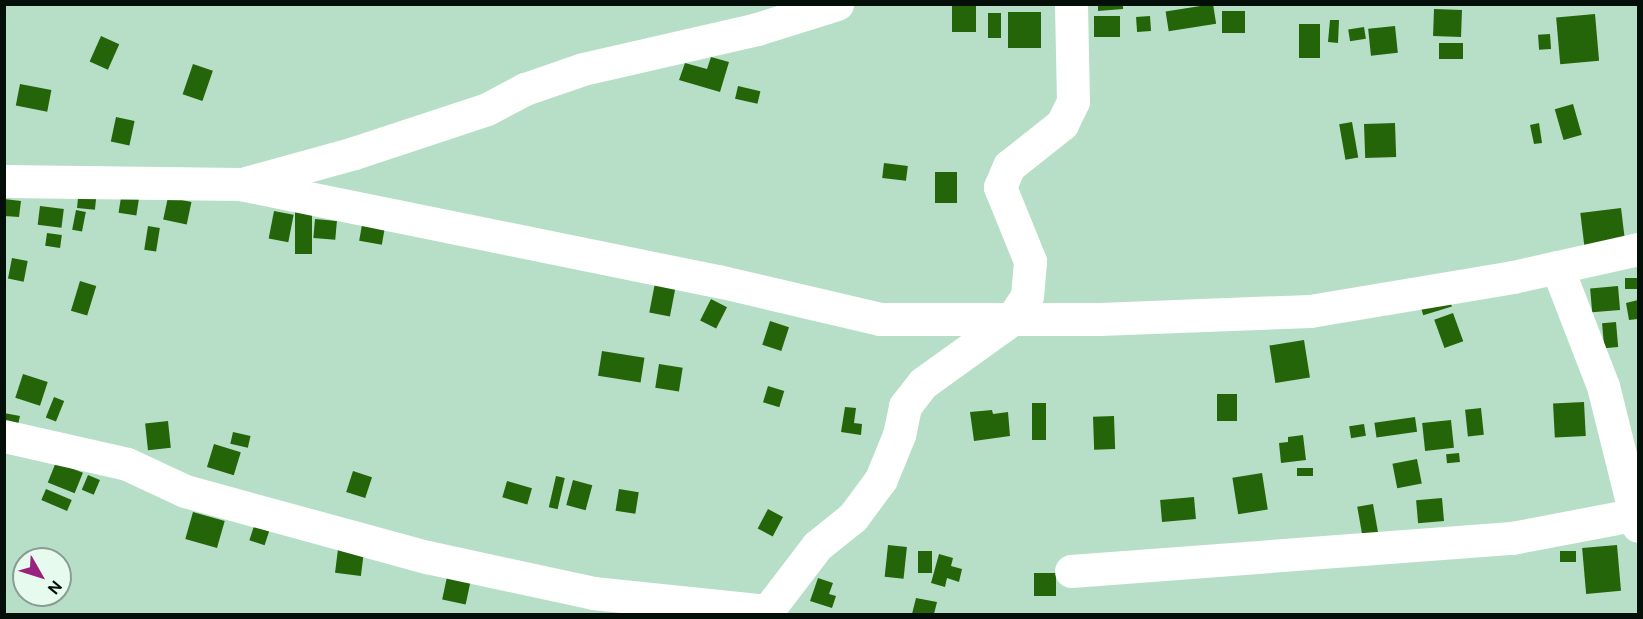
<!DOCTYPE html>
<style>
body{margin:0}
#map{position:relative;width:1643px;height:619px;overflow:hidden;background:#b7dfc7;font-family:"DM Sans",sans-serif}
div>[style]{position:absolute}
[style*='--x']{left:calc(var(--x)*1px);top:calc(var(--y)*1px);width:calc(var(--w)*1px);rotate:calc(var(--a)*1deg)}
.building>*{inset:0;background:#246509;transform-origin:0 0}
.minor>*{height:33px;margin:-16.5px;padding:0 16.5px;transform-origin:16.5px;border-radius:16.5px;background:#fff}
span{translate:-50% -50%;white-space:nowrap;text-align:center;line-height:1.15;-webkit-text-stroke:6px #e6faee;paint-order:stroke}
.frame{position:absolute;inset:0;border:6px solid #030f08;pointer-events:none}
.north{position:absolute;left:12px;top:547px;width:60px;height:60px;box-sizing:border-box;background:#e6faee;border:2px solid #8b9c92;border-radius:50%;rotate:129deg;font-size:16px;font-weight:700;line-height:24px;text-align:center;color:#030f08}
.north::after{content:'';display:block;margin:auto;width:21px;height:27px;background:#98227d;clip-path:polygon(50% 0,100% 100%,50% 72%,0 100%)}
</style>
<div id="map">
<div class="building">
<div style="left:952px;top:4px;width:24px;height:28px"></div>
<div style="clip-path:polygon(1098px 4px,1123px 4px,1123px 9px,1098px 11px)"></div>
<div style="left:1213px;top:4px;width:20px;height:48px;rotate:81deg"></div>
<div style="left:1434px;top:9px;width:28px;height:27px;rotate:2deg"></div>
<div style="left:1222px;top:11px;width:23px;height:22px"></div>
<div style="left:1008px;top:12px;width:33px;height:36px"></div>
<div style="left:988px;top:13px;width:13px;height:25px"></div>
<div style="left:1595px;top:14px;width:47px;height:39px;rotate:85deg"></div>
<div style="left:1094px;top:16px;width:26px;height:21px"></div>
<div style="left:1150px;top:16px;width:15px;height:14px;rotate:86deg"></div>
<div style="clip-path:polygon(1330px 20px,1339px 20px,1338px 43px,1328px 42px)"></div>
<div style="left:1299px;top:24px;width:21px;height:34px"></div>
<div style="left:1395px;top:26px;width:27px;height:27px;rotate:84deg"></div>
<div style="left:1364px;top:27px;width:12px;height:16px;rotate:81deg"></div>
<div style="left:1550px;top:34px;width:15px;height:12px;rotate:86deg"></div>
<div style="left:101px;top:36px;width:20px;height:28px;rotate:24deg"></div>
<div style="left:1463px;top:43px;width:16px;height:24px;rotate:90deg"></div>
<div style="clip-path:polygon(711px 57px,729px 62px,720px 92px,679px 80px,685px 63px,707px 69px)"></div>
<div style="left:193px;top:64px;width:21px;height:32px;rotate:19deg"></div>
<div style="left:20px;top:84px;width:32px;height:22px;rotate:11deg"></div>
<div style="left:738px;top:86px;width:23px;height:13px;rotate:13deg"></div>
<div style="left:1573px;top:104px;width:32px;height:19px;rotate:74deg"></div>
<div style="left:116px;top:117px;width:19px;height:25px;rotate:12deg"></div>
<div style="left:1352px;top:122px;width:36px;height:13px;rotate:80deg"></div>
<div style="left:1395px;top:123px;width:34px;height:31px;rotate:88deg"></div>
<div style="clip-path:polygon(1539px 123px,1542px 143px,1534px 144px,1530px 125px)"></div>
<div style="left:884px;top:163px;width:24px;height:15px;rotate:7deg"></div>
<div style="left:935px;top:172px;width:22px;height:31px"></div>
<div style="left:79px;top:189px;width:18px;height:19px;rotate:6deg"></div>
<div style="left:122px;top:191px;width:18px;height:22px;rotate:9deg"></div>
<div style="left:168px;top:197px;width:24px;height:23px;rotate:12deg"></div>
<div style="clip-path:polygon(4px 199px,21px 201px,19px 217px,4px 216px)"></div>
<div style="left:40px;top:206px;width:24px;height:19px;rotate:7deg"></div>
<div style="left:295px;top:208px;width:17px;height:46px"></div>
<div style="left:1621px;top:208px;width:33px;height:41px;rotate:83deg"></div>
<div style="left:76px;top:210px;width:10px;height:20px;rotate:11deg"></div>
<div style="left:274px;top:211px;width:20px;height:28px;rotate:11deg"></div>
<div style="left:315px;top:219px;width:22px;height:19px;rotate:5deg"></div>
<div style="left:363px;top:219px;width:23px;height:22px;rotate:10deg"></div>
<div style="left:148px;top:226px;width:12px;height:24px;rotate:9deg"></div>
<div style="left:47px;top:233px;width:15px;height:13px;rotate:8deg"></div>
<div style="left:12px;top:258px;width:16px;height:21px;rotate:11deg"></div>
<div style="left:1638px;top:278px;width:11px;height:13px;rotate:90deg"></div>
<div style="left:80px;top:281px;width:17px;height:31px;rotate:17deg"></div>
<div style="left:655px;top:283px;width:21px;height:30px;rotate:11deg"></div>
<div style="left:1618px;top:286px;width:24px;height:28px;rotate:85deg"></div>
<div style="left:1449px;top:297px;width:10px;height:30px;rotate:73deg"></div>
<div style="left:711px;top:299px;width:18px;height:24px;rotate:27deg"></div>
<div style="clip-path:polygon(1638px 300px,1638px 319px,1629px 320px,1626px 303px)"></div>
<div style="left:1453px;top:313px;width:30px;height:20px;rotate:70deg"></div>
<div style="left:770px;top:321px;width:20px;height:25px;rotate:18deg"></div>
<div style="left:1616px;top:322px;width:25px;height:14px;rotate:85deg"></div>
<div style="left:1304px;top:340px;width:38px;height:35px;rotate:81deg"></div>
<div style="left:602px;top:351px;width:43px;height:25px;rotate:9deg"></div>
<div style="left:659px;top:364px;width:24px;height:24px;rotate:9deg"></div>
<div style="left:23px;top:374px;width:26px;height:25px;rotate:18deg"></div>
<div style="left:768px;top:386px;width:17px;height:17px;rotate:17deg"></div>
<div style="left:1217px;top:394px;width:20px;height:27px"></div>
<div style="left:54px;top:397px;width:11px;height:22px;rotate:22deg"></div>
<div style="left:1584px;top:402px;width:34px;height:31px;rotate:87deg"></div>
<div style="left:1046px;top:403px;width:37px;height:14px;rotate:90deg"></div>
<div style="clip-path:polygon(845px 407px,856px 408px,854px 423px,862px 424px,861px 435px,841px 432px)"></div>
<div style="left:1481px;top:408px;width:27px;height:16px;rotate:84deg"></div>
<div style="clip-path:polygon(992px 410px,993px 414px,1008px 412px,1010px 436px,974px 441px,970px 412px)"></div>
<div style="clip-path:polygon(4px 413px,20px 416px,17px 429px,4px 426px)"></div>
<div style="left:1114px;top:416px;width:33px;height:21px;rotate:88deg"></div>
<div style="left:1415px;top:417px;width:15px;height:41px;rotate:82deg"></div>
<div style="left:1451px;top:420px;width:28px;height:29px;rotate:84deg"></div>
<div style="left:168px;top:421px;width:27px;height:23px;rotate:84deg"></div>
<div style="left:1364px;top:424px;width:12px;height:15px;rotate:81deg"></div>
<div style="left:233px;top:432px;width:18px;height:12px;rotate:13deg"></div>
<div style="clip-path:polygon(1303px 435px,1306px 460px,1281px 463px,1279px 443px,1288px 442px,1288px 437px)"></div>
<div style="left:214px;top:444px;width:28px;height:24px;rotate:17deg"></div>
<div style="left:1459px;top:453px;width:9px;height:13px;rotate:84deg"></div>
<div style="left:1417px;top:459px;width:25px;height:25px;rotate:79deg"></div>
<div style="left:56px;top:462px;width:29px;height:22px;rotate:22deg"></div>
<div style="left:1313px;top:468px;width:8px;height:16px;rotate:90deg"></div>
<div style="left:353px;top:471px;width:20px;height:22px;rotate:18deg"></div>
<div style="left:1262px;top:473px;width:37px;height:30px;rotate:81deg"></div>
<div style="left:88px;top:475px;width:13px;height:16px;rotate:23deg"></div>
<div style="left:556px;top:476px;width:9px;height:32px;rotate:13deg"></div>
<div style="left:573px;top:480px;width:20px;height:26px;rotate:15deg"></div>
<div style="left:507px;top:481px;width:26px;height:17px;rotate:16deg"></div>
<div style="left:46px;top:489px;width:28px;height:12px;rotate:23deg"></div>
<div style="left:619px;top:489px;width:20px;height:22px;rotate:9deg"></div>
<div style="left:1194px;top:497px;width:22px;height:34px;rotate:85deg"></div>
<div style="left:1442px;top:498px;width:23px;height:26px;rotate:85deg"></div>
<div style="left:1373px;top:504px;width:29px;height:16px;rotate:80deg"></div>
<div style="left:768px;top:509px;width:17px;height:22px;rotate:28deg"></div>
<div style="left:193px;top:512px;width:33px;height:28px;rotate:16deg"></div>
<div style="left:254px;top:526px;width:16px;height:15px;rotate:18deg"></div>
<div style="left:888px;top:545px;width:19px;height:32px;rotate:6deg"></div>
<div style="left:1617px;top:545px;width:46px;height:35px;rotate:85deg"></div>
<div style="left:338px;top:549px;width:26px;height:24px;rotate:7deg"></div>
<div style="left:918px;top:551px;width:14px;height:22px"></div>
<div style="left:1576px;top:551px;width:11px;height:16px;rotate:90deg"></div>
<div style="clip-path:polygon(939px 554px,953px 558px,951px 566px,962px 569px,959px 582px,947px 578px,945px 587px,931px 583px)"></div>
<div style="left:448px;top:572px;width:24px;height:28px;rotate:12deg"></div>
<div style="left:1034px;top:573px;width:22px;height:23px"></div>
<div style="clip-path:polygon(818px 578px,833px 583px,829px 594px,836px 596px,832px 608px,810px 601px)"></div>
<div style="clip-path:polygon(916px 598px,937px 602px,934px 614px,912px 614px)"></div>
</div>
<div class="minor">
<div style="--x:4;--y:181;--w:236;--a:0.7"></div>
<div style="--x:240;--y:184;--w:488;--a:11.5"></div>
<div style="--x:718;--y:281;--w:166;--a:13.2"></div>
<div style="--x:880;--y:319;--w:219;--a:0"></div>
<div style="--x:1099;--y:319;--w:211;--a:-2.2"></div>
<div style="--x:1310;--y:311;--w:206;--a:-9.5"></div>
<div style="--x:1513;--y:277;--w:128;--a:-12.6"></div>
<div style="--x:246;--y:183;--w:112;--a:-15.5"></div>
<div style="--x:354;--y:153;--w:140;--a:-18.3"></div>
<div style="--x:487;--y:109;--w:43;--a:-27.8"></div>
<div style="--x:525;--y:89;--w:61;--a:-19"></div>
<div style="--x:583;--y:69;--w:179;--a:-12.9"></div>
<div style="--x:757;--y:29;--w:84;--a:-17.4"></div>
<div style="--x:1557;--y:267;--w:128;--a:68.9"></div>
<div style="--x:1603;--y:386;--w:144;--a:76"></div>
<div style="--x:4;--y:436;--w:126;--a:12.8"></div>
<div style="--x:127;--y:464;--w:64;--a:25"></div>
<div style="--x:185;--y:491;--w:251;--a:15.3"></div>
<div style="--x:427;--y:557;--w:170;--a:12.2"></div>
<div style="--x:593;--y:593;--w:176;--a:5.9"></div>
<div style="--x:1071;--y:571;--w:442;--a:-4.3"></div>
<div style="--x:1512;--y:538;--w:128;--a:-10.8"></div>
<div style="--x:765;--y:614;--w:86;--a:-52.6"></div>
<div style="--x:817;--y:546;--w:46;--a:-38.9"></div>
<div style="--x:853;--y:517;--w:47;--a:-53.6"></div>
<div style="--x:881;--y:479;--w:48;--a:-67.8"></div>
<div style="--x:899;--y:435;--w:30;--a:-78"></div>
<div style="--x:905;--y:406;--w:29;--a:-52"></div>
<div style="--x:923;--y:383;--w:110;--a:-35.7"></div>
<div style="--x:1012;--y:319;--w:27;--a:-57"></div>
<div style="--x:1027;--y:296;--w:35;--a:-85"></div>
<div style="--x:1030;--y:261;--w:80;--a:-112.1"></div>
<div style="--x:1000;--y:187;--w:23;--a:-67"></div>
<div style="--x:1009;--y:166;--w:68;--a:-38.4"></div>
<div style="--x:1062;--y:124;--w:25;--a:-64"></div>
<div style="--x:1073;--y:101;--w:97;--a:-91.2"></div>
</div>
<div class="frame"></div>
<div class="north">N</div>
</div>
